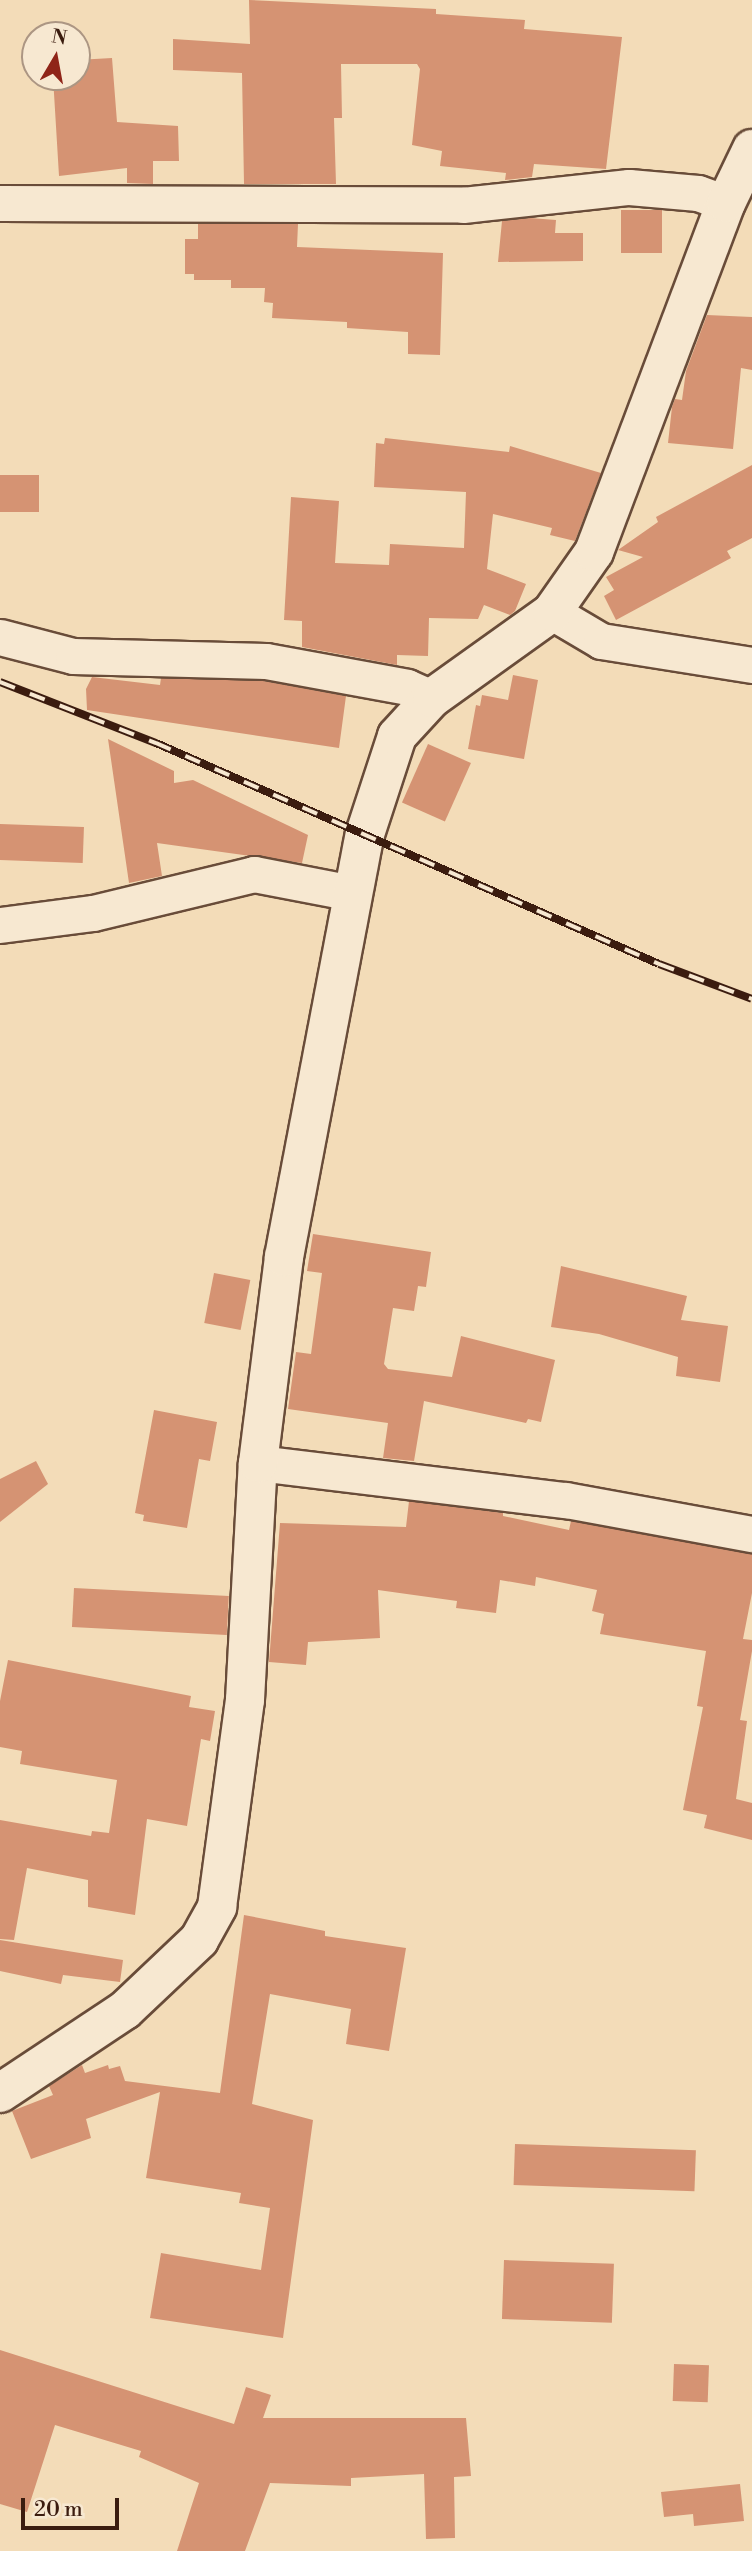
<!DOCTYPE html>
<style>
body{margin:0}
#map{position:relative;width:752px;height:2551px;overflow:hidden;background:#f3dcb8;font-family:"Libre Bodoni",serif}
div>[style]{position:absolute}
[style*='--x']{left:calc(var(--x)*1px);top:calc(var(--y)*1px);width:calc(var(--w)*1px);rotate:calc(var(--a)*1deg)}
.building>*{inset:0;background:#d59373;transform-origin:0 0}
.roads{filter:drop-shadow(2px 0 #694c39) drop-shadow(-2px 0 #694c39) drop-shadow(0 2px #694c39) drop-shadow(0 -2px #694c39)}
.minor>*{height:35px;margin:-17.5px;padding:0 17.5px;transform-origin:17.5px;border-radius:17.5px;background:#f7e8d1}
.tertiary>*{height:38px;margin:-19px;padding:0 19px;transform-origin:19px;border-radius:19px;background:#f7e8d1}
.rail>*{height:8px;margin-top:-4px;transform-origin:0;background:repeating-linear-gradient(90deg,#f7e8d1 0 16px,#3b1c0f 0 32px);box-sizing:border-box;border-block:2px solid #3b1c0f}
span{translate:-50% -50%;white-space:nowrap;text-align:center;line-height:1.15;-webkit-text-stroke:5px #f7e8d1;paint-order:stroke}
.north{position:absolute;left:21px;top:21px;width:70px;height:70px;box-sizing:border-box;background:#f7e8d1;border:2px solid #ac9683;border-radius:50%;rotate:10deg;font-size:19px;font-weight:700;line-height:28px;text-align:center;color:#3b1c0f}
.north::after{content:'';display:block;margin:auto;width:24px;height:32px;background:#8f2418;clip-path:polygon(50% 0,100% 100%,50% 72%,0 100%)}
.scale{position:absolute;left:21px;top:2498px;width:98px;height:32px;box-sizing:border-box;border:4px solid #3b1c0f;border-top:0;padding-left:9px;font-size:21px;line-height:24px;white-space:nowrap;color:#3b1c0f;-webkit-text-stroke:5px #f7e8d1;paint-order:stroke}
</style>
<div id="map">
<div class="building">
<div style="clip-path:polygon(249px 0,436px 9px,436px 14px,525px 20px,524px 29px,622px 37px,606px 169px,534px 164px,532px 177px,505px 180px,506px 173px,440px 166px,442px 151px,412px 145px,420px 69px,417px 64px,341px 64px,342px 118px,334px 118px,336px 184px,244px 184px,242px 73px,173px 70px,173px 39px,250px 44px)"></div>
<div style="clip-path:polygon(112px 58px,117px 122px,178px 126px,179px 161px,153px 161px,153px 184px,127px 183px,127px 168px,59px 176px,53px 77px,77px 77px,77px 60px)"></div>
<div style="left:621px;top:210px;width:41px;height:43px"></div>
<div style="clip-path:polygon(530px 218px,556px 220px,555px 233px,583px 233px,583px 261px,498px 262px,502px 221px)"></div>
<div style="clip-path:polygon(198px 224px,298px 224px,297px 247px,443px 253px,440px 355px,408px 354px,408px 332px,347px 328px,347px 322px,272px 318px,273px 303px,264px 302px,265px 288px,231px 288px,231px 280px,194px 280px,194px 274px,185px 274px,185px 239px,198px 239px)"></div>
<div style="clip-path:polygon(707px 315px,752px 317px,752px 370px,741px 368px,733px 449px,668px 443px,672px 407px,675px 399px,682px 400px,686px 371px)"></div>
<div style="clip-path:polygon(385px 438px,509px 452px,510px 446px,601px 473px,575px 541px,550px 535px,552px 528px,493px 514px,487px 569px,526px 584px,515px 611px,510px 615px,484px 605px,478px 619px,429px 618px,428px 656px,397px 655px,397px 665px,302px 647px,302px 621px,284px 620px,291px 497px,339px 501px,335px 563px,389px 565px,390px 544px,464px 548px,466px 492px,374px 487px,376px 443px,384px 444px)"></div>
<div style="clip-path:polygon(752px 465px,752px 538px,727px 551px,731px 558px,616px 620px,604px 596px,614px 590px,606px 577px,643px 557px,618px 550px,658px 522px,656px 517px)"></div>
<div style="left:39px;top:475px;width:37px;height:39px;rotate:90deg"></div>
<div style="clip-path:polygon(513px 675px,538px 680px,524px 759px,468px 749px,476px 705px,480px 706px,482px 695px,508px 700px)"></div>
<div style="clip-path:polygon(92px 677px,160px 685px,161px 678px,264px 681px,346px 696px,339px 748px,87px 710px,86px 689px)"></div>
<div style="clip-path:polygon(108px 739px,174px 771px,174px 783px,193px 780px,308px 835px,302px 863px,157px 843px,162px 876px,129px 883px)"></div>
<div style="left:428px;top:744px;width:47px;height:64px;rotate:24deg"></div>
<div style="left:0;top:824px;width:84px;height:36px;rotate:2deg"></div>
<div style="clip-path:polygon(313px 1234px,431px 1252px,426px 1287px,418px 1286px,414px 1311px,393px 1308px,384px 1364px,388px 1369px,452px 1377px,461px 1336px,555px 1360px,541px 1422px,528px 1419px,526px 1423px,424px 1401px,414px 1461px,383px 1458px,388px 1423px,288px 1409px,296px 1352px,311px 1354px,322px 1273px,307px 1271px)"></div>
<div style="clip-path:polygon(561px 1266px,687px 1296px,681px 1320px,728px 1326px,720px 1382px,676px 1376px,678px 1357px,599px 1334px,551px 1327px)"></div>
<div style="left:214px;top:1273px;width:37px;height:51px;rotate:11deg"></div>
<div style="clip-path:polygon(154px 1410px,217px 1422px,210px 1461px,199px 1459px,187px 1528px,143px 1521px,144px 1515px,135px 1513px)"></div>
<div style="clip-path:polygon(36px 1461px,48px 1484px,0 1522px,0 1479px)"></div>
<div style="clip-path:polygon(409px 1501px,503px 1513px,503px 1516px,569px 1530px,571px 1521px,752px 1554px,752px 1593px,743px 1639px,752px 1640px,752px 1651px,740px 1720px,747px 1721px,736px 1799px,752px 1803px,752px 1840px,704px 1828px,707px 1815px,683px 1810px,703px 1707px,697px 1706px,706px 1651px,600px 1634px,604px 1614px,592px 1611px,597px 1590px,536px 1577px,535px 1586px,500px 1580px,496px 1613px,456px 1608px,457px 1601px,378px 1590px,380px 1638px,308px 1642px,306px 1665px,269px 1662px,280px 1523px,406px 1527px)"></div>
<div style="left:74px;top:1588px;width:155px;height:39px;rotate:3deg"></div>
<div style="clip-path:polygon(8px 1660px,191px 1696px,189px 1707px,215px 1711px,210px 1741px,201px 1739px,187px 1826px,147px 1819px,135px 1915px,88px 1907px,88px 1880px,27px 1868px,14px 1940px,0 1939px,0 1820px,91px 1836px,92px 1831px,109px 1833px,117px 1780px,20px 1764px,22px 1751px,0 1747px,0 1701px)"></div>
<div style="clip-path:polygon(244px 1915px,325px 1931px,325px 1936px,406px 1948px,389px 2051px,346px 2044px,351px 2009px,270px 1994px,252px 2104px,313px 2120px,283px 2338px,150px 2318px,161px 2253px,261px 2270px,270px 2208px,239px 2203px,241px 2193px,146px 2178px,160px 2092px,86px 2119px,91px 2138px,31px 2159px,12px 2111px,53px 2095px,49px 2086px,82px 2065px,85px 2073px,108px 2065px,109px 2069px,120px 2066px,125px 2081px,220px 2093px)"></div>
<div style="clip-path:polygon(0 1940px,123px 1960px,120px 1982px,63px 1975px,61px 1984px,0 1971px)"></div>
<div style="left:515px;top:2144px;width:181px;height:41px;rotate:2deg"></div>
<div style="left:504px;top:2260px;width:110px;height:59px;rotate:2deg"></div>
<div style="clip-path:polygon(0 2350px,234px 2424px,246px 2387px,271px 2395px,263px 2418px,466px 2418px,471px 2476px,454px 2477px,455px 2538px,426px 2539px,424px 2474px,351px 2478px,351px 2486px,270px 2483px,245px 2551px,177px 2551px,199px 2483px,139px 2457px,141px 2451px,55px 2425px,27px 2512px,0 2504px)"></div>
<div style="left:674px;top:2364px;width:35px;height:37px;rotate:2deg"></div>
<div style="clip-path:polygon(740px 2484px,744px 2521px,694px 2526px,693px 2514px,664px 2517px,661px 2492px)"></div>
</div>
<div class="roads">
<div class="minor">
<div style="--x:0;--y:203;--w:463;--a:0.2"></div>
<div style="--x:463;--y:205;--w:167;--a:-6.2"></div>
<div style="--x:629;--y:187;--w:69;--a:5"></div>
<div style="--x:698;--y:193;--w:30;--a:20"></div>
<div style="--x:552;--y:612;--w:57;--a:30.6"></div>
<div style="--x:601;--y:641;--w:153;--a:9"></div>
<div style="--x:0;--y:637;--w:75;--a:14.6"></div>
<div style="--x:73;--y:656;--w:193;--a:1.5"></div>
<div style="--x:266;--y:661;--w:143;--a:10.4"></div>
<div style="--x:407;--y:687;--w:27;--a:24"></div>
<div style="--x:0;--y:925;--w:94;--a:-7.4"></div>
<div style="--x:93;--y:913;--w:166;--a:-13.6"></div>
<div style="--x:254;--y:874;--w:101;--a:10.9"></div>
<div style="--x:258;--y:1463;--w:310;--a:6.9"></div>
<div style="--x:566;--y:1500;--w:189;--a:10.4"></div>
</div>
<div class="tertiary">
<div style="--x:0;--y:2093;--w:150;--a:-33.6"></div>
<div style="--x:125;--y:2010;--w:102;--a:-43.4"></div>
<div style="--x:199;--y:1940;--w:38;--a:-61"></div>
<div style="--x:217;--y:1907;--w:209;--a:-82.3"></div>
<div style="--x:245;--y:1700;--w:237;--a:-86.9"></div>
<div style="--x:258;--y:1463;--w:208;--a:-82.8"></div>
<div style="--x:284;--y:1257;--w:431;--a:-79.2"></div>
<div style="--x:365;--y:834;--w:103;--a:-71.9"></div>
<div style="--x:397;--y:736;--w:52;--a:-47.4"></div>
<div style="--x:432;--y:698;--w:148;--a:-35.6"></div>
<div style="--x:552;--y:612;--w:73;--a:-55"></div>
<div style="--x:594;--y:552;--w:373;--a:-69.3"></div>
<div style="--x:726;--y:203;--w:60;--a:-64.3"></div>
</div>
</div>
<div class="rail">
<div style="--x:0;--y:682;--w:168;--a:21.4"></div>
<div style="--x:156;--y:743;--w:549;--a:23.72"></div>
<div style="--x:659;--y:964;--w:99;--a:20.6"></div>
</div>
<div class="north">N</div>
<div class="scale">20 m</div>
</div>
